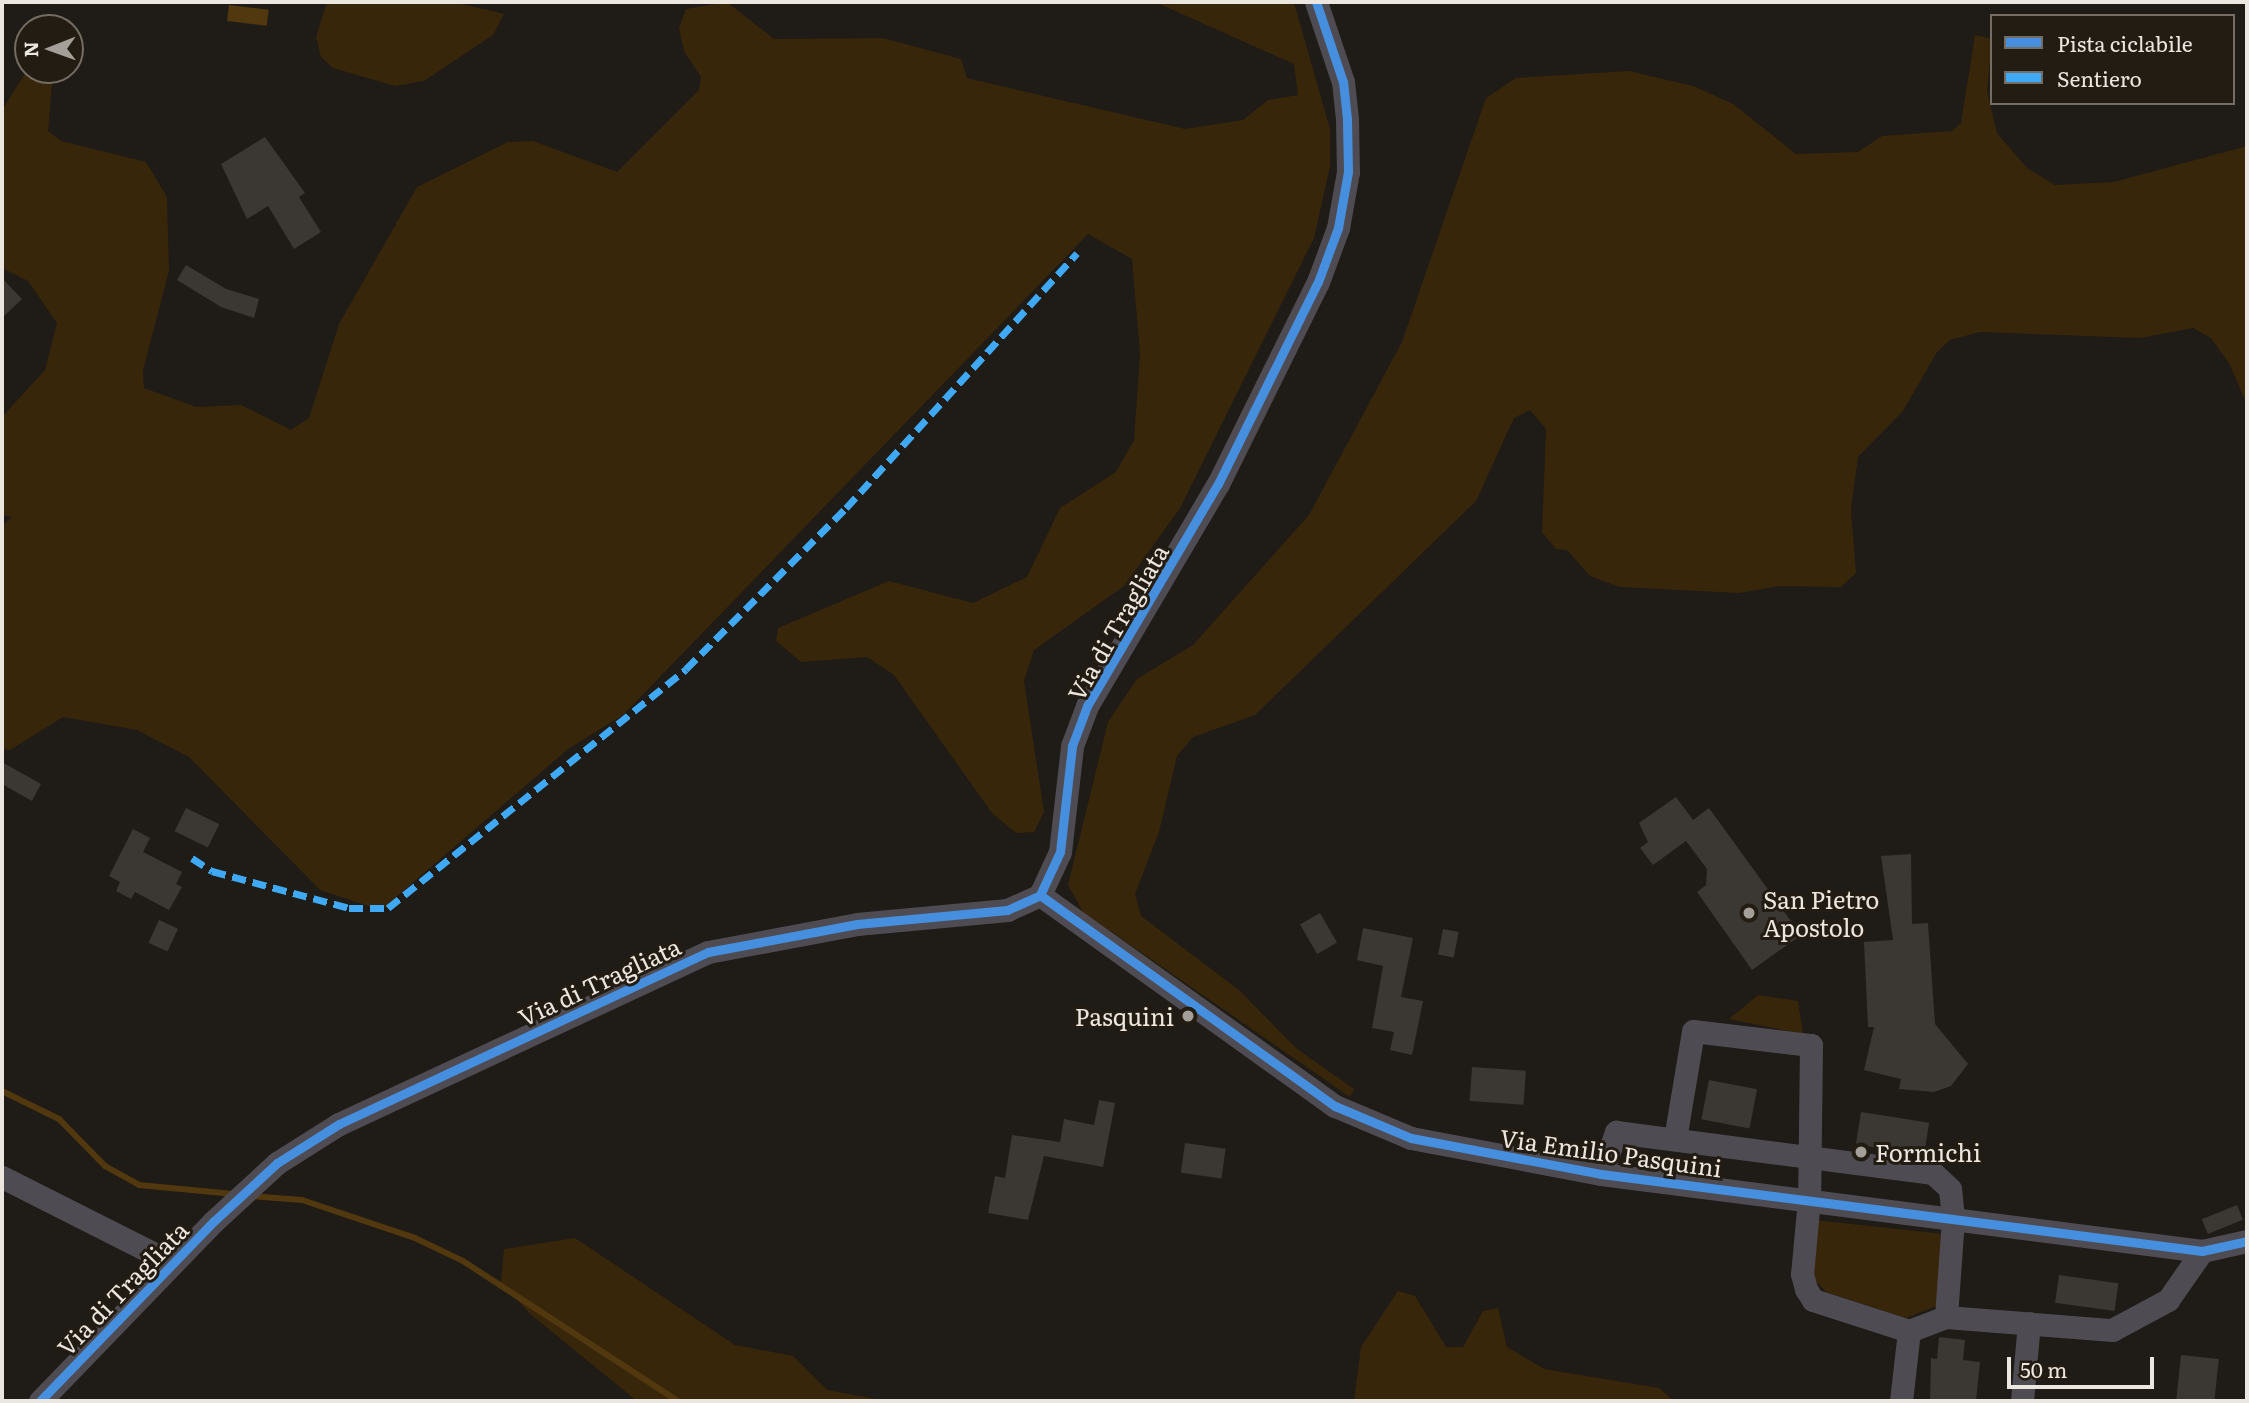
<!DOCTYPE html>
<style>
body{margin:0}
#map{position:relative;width:2249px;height:1403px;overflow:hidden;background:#1f1b16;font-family:Literata,serif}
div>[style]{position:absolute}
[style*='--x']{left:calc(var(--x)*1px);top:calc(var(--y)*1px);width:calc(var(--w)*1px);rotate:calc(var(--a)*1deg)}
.green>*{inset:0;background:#38260b}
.water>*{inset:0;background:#51380f;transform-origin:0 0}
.stream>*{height:6px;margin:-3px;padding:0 3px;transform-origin:3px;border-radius:3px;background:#51380f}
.building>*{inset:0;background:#3b3733;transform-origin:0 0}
.minor>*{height:23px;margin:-11.5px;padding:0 11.5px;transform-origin:11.5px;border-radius:11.5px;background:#4e4c52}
.quiet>*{height:7px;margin-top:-3.5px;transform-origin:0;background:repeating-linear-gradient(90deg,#3fa9f5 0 14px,transparent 0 21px)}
.cycleway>*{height:9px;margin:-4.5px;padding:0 4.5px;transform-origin:4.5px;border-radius:4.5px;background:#468fdf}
.dots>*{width:19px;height:19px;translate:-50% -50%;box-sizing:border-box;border:4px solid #231c12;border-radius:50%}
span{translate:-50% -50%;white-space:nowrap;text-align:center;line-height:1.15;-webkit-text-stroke:6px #231c12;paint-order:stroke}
.street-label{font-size:24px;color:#ebe6df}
.poi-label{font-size:24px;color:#ebe6df}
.left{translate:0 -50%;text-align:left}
.right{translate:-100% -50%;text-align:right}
.frame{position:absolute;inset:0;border:4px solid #ebe6df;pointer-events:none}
.legend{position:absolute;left:1990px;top:14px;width:245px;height:91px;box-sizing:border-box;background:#231c12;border:2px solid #736d64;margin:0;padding:9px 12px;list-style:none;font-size:21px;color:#ebe6df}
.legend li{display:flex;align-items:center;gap:14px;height:35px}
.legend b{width:35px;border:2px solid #736d64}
.north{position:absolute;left:14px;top:14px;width:70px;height:70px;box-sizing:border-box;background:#231c12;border:2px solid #736d64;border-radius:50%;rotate:269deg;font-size:19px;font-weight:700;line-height:28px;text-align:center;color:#ebe6df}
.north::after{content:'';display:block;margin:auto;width:24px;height:32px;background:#a49f99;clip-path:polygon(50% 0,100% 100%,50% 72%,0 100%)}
.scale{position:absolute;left:2007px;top:1357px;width:147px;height:32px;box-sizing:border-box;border:4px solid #ebe6df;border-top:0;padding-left:9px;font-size:21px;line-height:24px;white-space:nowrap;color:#ebe6df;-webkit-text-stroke:5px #231c12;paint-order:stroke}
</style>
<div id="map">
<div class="green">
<div style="clip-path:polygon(327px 2px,454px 2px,504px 14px,493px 35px,424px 81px,395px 86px,333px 68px,321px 57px,316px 37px)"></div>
<div style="clip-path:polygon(727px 2px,774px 39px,883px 38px,961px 59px,967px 78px,1185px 129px,1243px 120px,1268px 100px,1298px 95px,1294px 64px,1155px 2px,1292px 2px,1295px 6px,1330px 129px,1330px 166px,1314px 238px,1180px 508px,1124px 586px,1034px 650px,1024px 681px,1044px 812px,1034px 832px,1016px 833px,992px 813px,894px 675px,867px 657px,801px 662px,776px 641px,778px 628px,889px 581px,973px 603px,1027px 577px,1060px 508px,1116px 472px,1134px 440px,1140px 353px,1132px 259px,1088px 234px,623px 715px,568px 749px,381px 910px,320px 890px,189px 757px,137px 730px,63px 717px,10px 750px,2px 749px,2px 526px,12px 517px,2px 515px,2px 417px,45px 370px,57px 323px,28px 281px,2px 268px,2px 110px,28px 69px,53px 70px,48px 131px,61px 141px,146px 162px,167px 197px,169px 271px,143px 370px,144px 388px,196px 407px,241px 405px,291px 430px,309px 418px,339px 324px,417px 187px,508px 142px,533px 141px,617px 172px,699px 90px,701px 77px,684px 51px,679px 28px,686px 9px)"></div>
<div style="clip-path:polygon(1975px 35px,1992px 39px,1987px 91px,1997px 133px,2027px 168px,2055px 185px,2114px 182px,2247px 146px,2247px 404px,2229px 363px,2211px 338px,2193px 328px,2140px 338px,1980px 332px,1950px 340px,1937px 352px,1903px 411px,1858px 457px,1851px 509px,1856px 573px,1841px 587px,1780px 586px,1739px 593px,1620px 587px,1590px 576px,1567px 550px,1556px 549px,1542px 532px,1546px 429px,1530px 410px,1514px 418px,1476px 501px,1255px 715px,1193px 737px,1177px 756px,1159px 832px,1135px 894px,1141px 916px,1239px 990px,1297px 1049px,1354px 1089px,1350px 1097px,1083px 912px,1068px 885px,1108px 722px,1137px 679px,1193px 645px,1309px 515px,1402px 342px,1486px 98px,1516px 78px,1629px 71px,1693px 86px,1733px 104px,1796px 154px,1858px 152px,1882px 136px,1952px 131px,1961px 123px)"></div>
<div style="clip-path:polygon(1758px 995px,1798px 1001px,1803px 1034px,1729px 1019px)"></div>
<div style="clip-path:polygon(1814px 1220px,1944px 1234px,1936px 1306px,1906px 1318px,1826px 1292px,1813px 1278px)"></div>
<div style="clip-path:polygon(575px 1238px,735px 1345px,793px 1356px,827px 1390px,887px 1401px,637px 1401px,529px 1313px,501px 1282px,504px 1249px)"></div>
<div style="clip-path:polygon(1398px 1291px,1415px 1296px,1446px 1347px,1463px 1347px,1483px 1311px,1498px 1308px,1507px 1347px,1544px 1369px,1659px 1388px,1674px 1401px,1354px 1401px,1361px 1347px)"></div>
</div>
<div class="water">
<div style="left:229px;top:5px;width:40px;height:16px;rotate:7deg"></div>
</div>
<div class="stream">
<div style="--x:2;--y:1091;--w:64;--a:26.2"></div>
<div style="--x:59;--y:1119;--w:66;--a:45.6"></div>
<div style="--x:105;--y:1166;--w:39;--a:29"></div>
<div style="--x:139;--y:1185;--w:95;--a:5.4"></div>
<div style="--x:252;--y:1196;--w:50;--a:4.6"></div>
<div style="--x:302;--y:1200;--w:119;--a:18.6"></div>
<div style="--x:415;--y:1238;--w:53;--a:25.6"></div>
<div style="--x:463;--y:1261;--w:257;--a:33.1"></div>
</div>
<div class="building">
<div style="clip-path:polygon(265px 137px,305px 193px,299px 197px,321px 232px,294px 249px,268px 206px,247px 219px,221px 164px)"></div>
<div style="clip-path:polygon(186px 265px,226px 289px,259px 299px,254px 318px,221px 307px,177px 280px)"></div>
<div style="clip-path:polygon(2px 278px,22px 299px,2px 318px)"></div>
<div style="clip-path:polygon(2px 762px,41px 784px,32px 801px,2px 784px)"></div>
<div style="clip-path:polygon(1676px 797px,1693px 820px,1709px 808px,1801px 935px,1752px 970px,1697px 892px,1706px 885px,1707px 869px,1686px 841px,1653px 865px,1640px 848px,1648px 842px,1639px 823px)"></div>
<div style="left:186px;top:808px;width:37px;height:26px;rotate:26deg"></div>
<div style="clip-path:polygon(133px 829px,150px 838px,143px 852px,182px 872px,176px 884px,182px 887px,169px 910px,135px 892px,131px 899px,116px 891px,120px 882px,109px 876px)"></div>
<div style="clip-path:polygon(1911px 854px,1912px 924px,1928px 923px,1935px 1024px,1968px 1064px,1951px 1086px,1934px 1092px,1899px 1089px,1901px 1079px,1864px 1070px,1874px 1027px,1868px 1027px,1864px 942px,1893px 940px,1881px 856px)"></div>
<div style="left:1320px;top:913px;width:34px;height:23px;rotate:60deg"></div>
<div style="left:159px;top:920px;width:21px;height:25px;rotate:25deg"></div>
<div style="clip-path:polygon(1363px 928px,1413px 938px,1401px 997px,1423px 1001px,1412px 1055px,1390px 1050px,1394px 1032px,1372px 1028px,1383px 966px,1357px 960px)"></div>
<div style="left:1443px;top:929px;width:16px;height:26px;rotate:11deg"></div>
<div style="left:1472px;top:1067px;width:54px;height:34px;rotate:4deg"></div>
<div style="left:1709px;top:1080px;width:49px;height:40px;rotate:11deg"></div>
<div style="clip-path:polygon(1099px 1100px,1115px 1103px,1103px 1167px,1044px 1156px,1028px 1220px,988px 1213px,995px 1176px,1005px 1178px,1012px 1135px,1060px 1142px,1064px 1119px,1094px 1125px)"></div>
<div style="left:1861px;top:1112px;width:69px;height:33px;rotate:9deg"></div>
<div style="left:1185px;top:1143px;width:41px;height:30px;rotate:8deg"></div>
<div style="left:2237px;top:1205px;width:16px;height:38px;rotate:68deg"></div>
<div style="left:2059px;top:1275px;width:60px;height:28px;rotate:8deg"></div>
<div style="clip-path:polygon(1939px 1337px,1965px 1340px,1963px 1360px,1980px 1362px,1976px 1401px,1930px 1401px,1931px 1358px,1937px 1359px)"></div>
<div style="left:2181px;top:1355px;width:38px;height:46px;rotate:6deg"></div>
</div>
<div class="minor">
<div style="--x:1040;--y:895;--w:363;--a:35.6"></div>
<div style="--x:1335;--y:1106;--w:82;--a:22.8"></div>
<div style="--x:1411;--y:1138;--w:193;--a:10.7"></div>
<div style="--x:1601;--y:1174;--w:606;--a:7.3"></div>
<div style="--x:2202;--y:1251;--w:46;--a:-12.5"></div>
<div style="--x:1675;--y:1139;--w:109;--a:-80.5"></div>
<div style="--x:1693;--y:1031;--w:119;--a:6.8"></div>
<div style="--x:1811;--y:1045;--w:154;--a:90.7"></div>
<div style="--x:1809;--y:1199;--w:75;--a:95.3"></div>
<div style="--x:1802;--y:1274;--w:16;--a:75"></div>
<div style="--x:1806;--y:1289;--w:13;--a:58"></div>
<div style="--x:1813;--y:1300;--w:101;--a:17.9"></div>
<div style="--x:1909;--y:1331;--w:40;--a:-21"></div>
<div style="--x:1601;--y:1174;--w:45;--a:-70.3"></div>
<div style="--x:1616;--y:1132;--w:320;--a:7.4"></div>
<div style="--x:1933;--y:1173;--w:23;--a:43"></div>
<div style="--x:1950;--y:1189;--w:30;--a:84"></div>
<div style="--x:1953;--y:1219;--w:98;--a:94.1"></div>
<div style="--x:1946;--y:1317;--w:167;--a:4.5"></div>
<div style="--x:2112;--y:1330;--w:64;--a:-28.2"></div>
<div style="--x:2168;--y:1300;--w:60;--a:-55.2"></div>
<div style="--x:2;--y:1177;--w:191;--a:26.8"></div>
<div style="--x:40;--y:1401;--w:250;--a:-46"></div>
<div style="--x:214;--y:1221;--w:86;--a:-42.6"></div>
<div style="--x:277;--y:1163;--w:73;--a:-32.2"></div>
<div style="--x:339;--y:1124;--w:407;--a:-25"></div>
<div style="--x:708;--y:952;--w:152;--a:-10.6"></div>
<div style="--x:857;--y:924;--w:151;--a:-5.3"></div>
<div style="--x:1007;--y:910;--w:36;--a:-24"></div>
<div style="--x:1040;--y:895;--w:47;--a:-65.1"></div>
<div style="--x:1060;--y:852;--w:107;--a:-83.5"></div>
<div style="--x:1072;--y:746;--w:43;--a:-69.4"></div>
<div style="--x:1087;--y:706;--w:258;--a:-59.5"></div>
<div style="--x:1218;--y:484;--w:225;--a:-63.7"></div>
<div style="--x:1318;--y:282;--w:58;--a:-69.7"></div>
<div style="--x:1338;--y:228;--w:57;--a:-79.9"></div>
<div style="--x:1348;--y:172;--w:53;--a:-91.1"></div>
<div style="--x:1347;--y:119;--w:37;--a:-96"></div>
<div style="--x:1343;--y:82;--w:84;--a:-108.6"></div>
<div style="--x:1901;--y:1401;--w:70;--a:-83.5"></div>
<div style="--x:2022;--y:1401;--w:78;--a:-84.9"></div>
</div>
<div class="quiet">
<div style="--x:192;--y:858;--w:24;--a:33"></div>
<div style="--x:212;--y:871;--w:142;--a:15.1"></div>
<div style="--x:349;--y:908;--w:39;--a:0"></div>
<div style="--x:388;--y:908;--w:382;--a:-38.7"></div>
<div style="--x:686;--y:669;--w:227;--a:-45.2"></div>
<div style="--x:846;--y:508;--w:344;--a:-47.8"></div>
</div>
<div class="cycleway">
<div style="--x:1040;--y:895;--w:363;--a:35.6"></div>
<div style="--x:1335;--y:1106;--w:82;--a:22.8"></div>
<div style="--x:1411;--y:1138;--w:193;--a:10.7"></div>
<div style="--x:1601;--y:1174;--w:606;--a:7.3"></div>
<div style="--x:2202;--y:1251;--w:46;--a:-12.5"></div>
<div style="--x:40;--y:1401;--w:250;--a:-46"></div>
<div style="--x:214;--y:1221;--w:86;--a:-42.6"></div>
<div style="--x:277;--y:1163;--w:73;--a:-32.2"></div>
<div style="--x:339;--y:1124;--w:407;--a:-25"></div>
<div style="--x:708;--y:952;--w:152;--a:-10.6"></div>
<div style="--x:857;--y:924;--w:151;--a:-5.3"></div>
<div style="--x:1007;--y:910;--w:36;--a:-24"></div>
<div style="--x:1040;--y:895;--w:47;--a:-65.1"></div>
<div style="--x:1060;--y:852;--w:107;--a:-83.5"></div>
<div style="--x:1072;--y:746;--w:43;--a:-69.4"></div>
<div style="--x:1087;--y:706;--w:258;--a:-59.5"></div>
<div style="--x:1218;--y:484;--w:225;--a:-63.7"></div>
<div style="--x:1318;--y:282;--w:58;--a:-69.7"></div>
<div style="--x:1338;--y:228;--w:57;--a:-79.9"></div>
<div style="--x:1348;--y:172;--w:53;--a:-91.1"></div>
<div style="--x:1347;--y:119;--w:37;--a:-96"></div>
<div style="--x:1343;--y:82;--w:84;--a:-108.6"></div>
</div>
<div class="dots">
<div style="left:1749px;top:913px;background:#a49f99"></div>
<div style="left:1188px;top:1016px;background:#a49f99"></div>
<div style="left:1861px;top:1152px;background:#a49f99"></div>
</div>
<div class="street-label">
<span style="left:1117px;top:622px;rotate:-60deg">Via di Tragliata</span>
<span style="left:599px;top:981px;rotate:-25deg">Via di Tragliata</span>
<span style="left:1611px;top:1152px;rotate:8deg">Via Emilio Pasquini</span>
<span style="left:122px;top:1288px;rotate:-46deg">Via di Tragliata</span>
</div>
<div class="poi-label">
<span class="left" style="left:1763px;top:913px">San Pietro<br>Apostolo</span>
<span class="right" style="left:1174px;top:1016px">Pasquini</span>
<span class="left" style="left:1875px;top:1152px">Formichi</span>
</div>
<div class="frame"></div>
<ul class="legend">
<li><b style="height:9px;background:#468fdf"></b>Pista ciclabile</li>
<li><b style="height:9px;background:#3fa9f5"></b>Sentiero</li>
</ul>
<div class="north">N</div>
<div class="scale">50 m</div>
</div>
